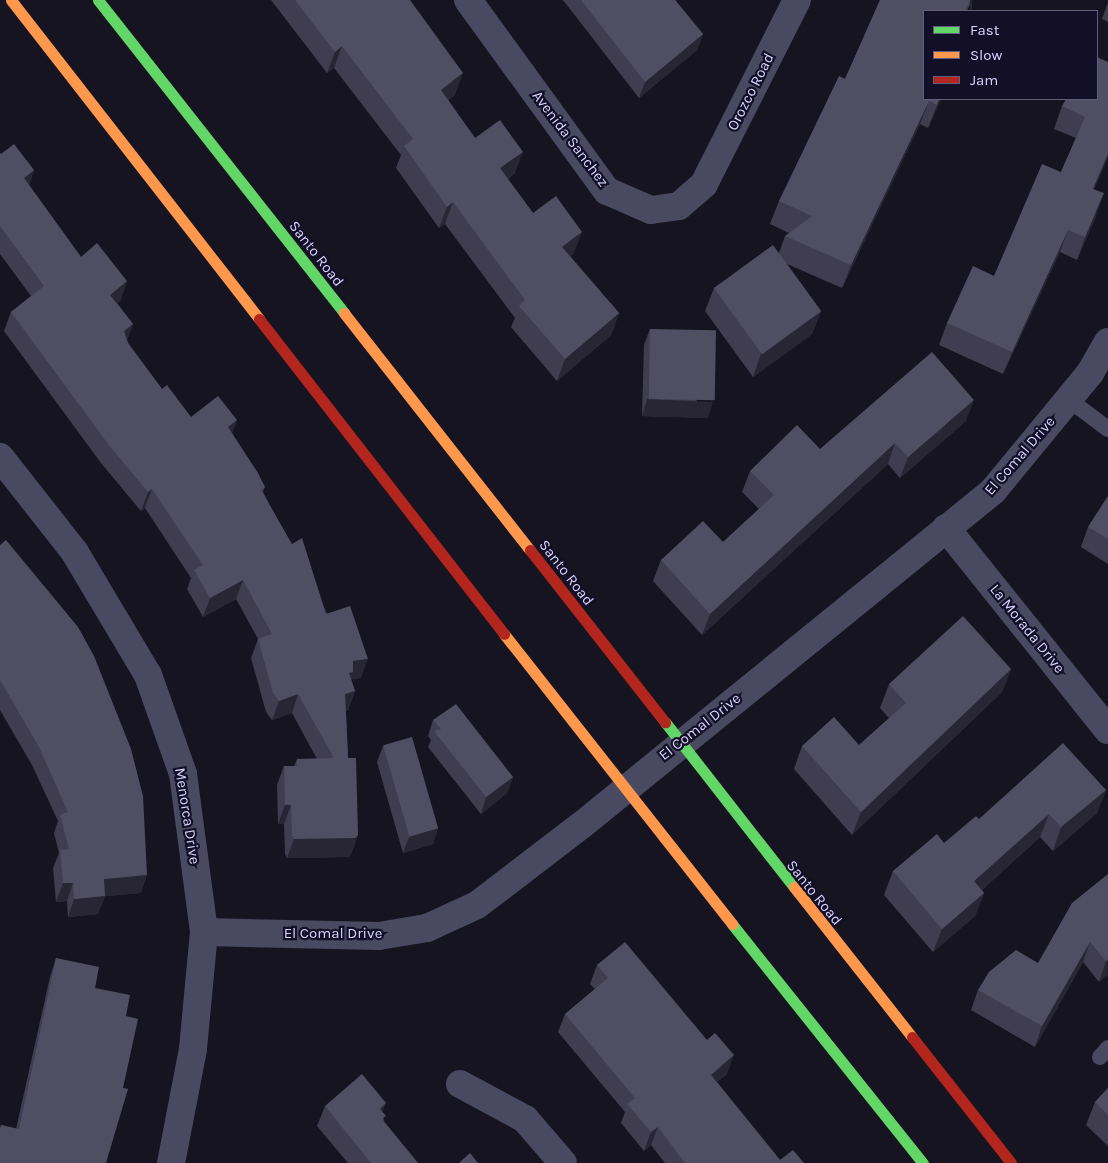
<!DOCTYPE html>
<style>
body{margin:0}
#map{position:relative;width:1108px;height:1163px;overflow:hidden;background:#161421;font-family:Karla,sans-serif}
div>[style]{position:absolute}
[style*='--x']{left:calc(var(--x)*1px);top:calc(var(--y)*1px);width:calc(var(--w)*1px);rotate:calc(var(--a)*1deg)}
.lane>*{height:16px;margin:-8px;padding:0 8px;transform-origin:8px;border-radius:8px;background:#4a4962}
.street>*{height:28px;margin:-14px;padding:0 14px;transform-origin:14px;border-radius:14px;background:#4a4962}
.fast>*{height:11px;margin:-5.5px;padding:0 5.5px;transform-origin:5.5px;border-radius:5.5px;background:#63d668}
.slow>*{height:11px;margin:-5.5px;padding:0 5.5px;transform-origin:5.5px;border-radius:5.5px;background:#ff974d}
.jam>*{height:11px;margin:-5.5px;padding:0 5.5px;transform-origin:5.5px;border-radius:5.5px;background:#b3261e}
.wall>*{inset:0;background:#403d50}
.shaded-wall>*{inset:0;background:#282635;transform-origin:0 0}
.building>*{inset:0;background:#504e63;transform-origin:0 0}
span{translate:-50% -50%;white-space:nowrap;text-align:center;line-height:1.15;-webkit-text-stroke:4.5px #130f26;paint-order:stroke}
.street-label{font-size:15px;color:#d9d4ff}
.legend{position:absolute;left:923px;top:10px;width:175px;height:90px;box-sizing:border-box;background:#130f26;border:1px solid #625e7d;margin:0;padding:6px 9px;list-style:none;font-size:15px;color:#d9d4ff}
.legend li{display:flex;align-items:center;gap:10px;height:25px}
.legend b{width:25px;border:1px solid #625e7d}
</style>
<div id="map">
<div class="lane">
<div style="--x:1068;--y:399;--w:50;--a:36.9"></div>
<div style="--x:1100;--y:1057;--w:12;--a:-48"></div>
</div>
<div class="street">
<div style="--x:468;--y:0;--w:236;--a:54"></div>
<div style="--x:607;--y:191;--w:48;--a:23.4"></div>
<div style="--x:651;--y:210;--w:28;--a:-8"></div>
<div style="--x:679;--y:206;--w:33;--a:-41"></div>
<div style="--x:704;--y:184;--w:206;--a:-63.2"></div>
<div style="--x:0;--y:457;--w:120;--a:51.8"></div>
<div style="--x:74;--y:551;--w:144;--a:59.2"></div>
<div style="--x:148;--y:675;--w:105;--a:70.5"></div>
<div style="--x:183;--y:774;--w:159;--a:82.4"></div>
<div style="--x:204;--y:932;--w:118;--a:95.4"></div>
<div style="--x:193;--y:1049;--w:116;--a:100.9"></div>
<div style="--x:946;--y:528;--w:259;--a:51.3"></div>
<div style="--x:204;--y:932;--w:175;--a:1.3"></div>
<div style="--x:379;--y:936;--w:49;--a:-9.5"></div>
<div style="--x:427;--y:928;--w:55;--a:-24.7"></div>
<div style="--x:477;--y:905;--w:133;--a:-37.4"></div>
<div style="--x:583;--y:824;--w:528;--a:-39.08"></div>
<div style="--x:993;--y:491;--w:153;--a:-50.6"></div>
<div style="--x:1090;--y:373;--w:36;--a:-60"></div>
<div style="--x:460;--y:1084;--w:74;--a:28.3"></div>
<div style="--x:525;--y:1119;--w:58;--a:49.2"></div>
</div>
<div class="fast">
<div style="--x:98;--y:0;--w:398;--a:51.8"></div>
<div style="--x:665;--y:722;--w:209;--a:52"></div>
<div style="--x:732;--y:924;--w:306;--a:51.4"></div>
</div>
<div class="slow">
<div style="--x:11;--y:0;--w:404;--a:52.1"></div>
<div style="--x:344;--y:313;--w:301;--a:51.9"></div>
<div style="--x:504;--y:634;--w:369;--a:51.8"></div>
<div style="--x:794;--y:887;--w:191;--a:51.8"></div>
</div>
<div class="jam">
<div style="--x:259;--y:319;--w:399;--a:52.1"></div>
<div style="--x:530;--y:550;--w:219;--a:51.9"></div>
<div style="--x:912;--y:1037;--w:160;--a:51.8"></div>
</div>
<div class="wall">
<div style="clip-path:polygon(271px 0,410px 0,455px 95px,448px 100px,475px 138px,515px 173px,508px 179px,533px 213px,574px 253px,570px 256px,619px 313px,611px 335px,557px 381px,511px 327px,515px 318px,445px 224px,439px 228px,396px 168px,401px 155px,334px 68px,327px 73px)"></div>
<div style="clip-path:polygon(563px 0,675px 0,703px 34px,697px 50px,639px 98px)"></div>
<div style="clip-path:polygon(880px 0,972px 0,967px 11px,924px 11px,924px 99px,941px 99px,928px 128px,920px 124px,842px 288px,787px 264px,821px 311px,812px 334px,753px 377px,705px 311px,714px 288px,779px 253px,785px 236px,789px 233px,770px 224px,779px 201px,845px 79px)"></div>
<div style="clip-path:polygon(1108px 2px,1108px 22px,1102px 19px)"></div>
<div style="clip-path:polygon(1097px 99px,1094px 189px,1096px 216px,1077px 260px,1060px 252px,1003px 374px,939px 345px,947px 323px,994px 276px,1061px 172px,1076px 138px,1054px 129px,1062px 106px)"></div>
<div style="clip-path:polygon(0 153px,1px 154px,34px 170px,29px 185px,81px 257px,127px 281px,120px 301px,117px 303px,133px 324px,127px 340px,128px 343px,162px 389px,191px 417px,237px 420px,232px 433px,265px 487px,263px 492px,361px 678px,351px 679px,355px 691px,348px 710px,346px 711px,348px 758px,358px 835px,351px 854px,348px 857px,287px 858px,285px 854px,284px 824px,278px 824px,277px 785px,284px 766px,294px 766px,297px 759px,317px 759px,292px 713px,272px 720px,266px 712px,251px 658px,258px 639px,236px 599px,203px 617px,187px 589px,191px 578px,145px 508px,141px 511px,101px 463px,4px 331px,11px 312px,31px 296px,0 254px)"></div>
<div style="clip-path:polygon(650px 329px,708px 418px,642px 416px,644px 345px)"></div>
<div style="clip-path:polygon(966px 421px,900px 478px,888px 464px,702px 635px,653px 581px,661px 560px,723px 542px,759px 509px,742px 492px,750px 471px,820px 449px)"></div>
<div style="clip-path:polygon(1108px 496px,1108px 564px,1081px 547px,1088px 527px)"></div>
<div style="clip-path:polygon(0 545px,141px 893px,105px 896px,98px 914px,68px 917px,67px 901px,56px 902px,53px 868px,59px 853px,54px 833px,58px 821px,32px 765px,0 710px)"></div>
<div style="clip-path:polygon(1011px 669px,1002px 692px,852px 835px,794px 769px,802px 746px,859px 745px,889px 718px,880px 708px,889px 684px)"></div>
<div style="clip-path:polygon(433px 720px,513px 777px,507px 793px,481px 814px,428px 747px,431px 740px,428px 736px)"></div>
<div style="clip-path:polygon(383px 746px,438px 828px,433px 844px,403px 853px,377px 762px)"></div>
<div style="clip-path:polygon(1106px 790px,1097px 813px,1053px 851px,1040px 837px,982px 890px,984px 893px,975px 916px,933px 952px,884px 895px,893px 871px,944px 843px,979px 819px)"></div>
<div style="clip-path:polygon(1108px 874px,1108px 974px,1099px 982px,1083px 962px,1035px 1047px,971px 1010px,978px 990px,1038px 963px)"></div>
<div style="clip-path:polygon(56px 958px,95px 988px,126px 1016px,0 1163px,0 1128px,1px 1125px,16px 1129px,50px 977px)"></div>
<div style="clip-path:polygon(597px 965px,727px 1074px,717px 1082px,780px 1160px,804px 1163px,665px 1163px,651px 1145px,644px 1151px,621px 1123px,625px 1112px,558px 1032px,565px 1014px,595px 989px,590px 984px)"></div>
<div style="clip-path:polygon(1108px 1088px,1108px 1146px,1086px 1125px,1095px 1102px)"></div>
<div style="clip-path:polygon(325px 1106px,383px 1112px,384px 1122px,418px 1163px,348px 1163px,317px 1126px)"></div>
</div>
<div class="shaded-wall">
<div style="left:970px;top:0;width:2px;height:12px"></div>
<div style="clip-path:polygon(703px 34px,697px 50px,639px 98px,645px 82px)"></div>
<div style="clip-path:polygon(342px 46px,334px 68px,327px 73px,335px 52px)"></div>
<div style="clip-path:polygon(463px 73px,455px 95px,433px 112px,441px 90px)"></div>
<div style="clip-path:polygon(939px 99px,941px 99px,928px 128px,937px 105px)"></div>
<div style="clip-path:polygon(929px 101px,920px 124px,842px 288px,851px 265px)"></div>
<div style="clip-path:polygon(523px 152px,515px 173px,493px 190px,500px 168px)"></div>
<div style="clip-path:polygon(1108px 154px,1108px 158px,1085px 211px,1093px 189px)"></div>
<div style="clip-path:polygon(34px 170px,27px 189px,24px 178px)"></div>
<div style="clip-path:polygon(1104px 193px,1096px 216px,1077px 260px,1085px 237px)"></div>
<div style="clip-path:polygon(453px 202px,445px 224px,439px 228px,447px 207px)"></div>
<div style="clip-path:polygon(1068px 230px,1060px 252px,1003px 374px,1012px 352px)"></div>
<div style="clip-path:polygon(582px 232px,574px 253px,554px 269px,562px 247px)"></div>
<div style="clip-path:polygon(127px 281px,120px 301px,103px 314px,110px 295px)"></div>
<div style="clip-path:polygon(821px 311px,812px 334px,753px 377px,761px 354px)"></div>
<div style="clip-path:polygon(619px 313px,611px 335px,557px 381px,565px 359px)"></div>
<div style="clip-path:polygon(133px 324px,126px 343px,124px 331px)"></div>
<div style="clip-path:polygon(647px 399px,713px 402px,708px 418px,642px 416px)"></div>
<div style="clip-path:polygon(974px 400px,966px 421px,900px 478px,908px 457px)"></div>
<div style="clip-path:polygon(237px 420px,230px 439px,228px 427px)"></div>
<div style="clip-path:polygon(895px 443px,888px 464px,702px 635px,710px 614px)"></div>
<div style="clip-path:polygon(152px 489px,145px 508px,141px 511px,148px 492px)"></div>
<div style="clip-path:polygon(243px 580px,236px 599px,203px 617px,210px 598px)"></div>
<div style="clip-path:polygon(368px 659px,361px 678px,350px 679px,342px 692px,353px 661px)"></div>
<div style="clip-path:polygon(1011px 669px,1002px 692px,852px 835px,861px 812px)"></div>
<div style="clip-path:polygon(355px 691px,348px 710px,338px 713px,345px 694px)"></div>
<div style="clip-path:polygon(298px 694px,292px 713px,272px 720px,279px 701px)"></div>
<div style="clip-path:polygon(513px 777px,507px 793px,481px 814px,486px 797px)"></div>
<div style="clip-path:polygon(1106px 790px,1097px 813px,1053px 851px,1061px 827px)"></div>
<div style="clip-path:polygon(285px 805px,291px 805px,284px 824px,278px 824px)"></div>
<div style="clip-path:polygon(1049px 814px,1040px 837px,966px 904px,974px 881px)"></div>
<div style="clip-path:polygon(438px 828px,433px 844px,403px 853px,409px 837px)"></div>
<div style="clip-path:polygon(358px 835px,351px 854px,348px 857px,287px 858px,294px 839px)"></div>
<div style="clip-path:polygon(147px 875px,141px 893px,97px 897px,104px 879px)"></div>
<div style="clip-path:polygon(63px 883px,73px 883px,67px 901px,56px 902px)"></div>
<div style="clip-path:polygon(984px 893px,975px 916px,933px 952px,942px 929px)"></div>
<div style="clip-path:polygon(105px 896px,98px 914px,68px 917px,74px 899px)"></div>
<div style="clip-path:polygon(1090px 942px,1083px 962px,1035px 1047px,1042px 1026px)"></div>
<div style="clip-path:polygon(1108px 960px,1108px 974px,1099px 982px,1106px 961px)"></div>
<div style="clip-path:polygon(734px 1055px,727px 1074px,704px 1093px,711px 1075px)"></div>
<div style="clip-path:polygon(386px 1103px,379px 1122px,380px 1109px)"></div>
<div style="clip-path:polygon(658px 1127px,651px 1145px,644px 1151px,651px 1132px)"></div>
</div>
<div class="building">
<div style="clip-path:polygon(295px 0,410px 0,463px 73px,441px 90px,475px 138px,500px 120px,523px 152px,500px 168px,533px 213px,556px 196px,582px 232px,562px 247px,619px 313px,565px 359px,519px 306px,525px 300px,453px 202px,447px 207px,404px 146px,413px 139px,342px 46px,335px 52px)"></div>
<div style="clip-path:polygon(581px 0,675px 0,703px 34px,645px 82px)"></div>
<div style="clip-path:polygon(880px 0,970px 0,965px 11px,924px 11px,924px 99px,939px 99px,937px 105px,929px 101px,851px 265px,785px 236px,812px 216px,779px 201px,839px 76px,845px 79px)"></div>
<div style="clip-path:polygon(1097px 57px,1108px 62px,1108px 154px,1093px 189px,1104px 193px,1085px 237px,1068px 230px,1012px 352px,947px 323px,973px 266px,994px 276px,1042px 164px,1061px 172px,1085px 117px,1062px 106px,1066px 99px,1097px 99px)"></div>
<div style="clip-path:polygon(14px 144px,34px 170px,24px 178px,81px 257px,97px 243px,127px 281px,110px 295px,133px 324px,124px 331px,128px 343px,162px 389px,167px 385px,191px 417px,218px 396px,237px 420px,228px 427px,258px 473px,265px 487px,261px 490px,292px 544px,302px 538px,326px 614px,350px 606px,368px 659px,353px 661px,353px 672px,349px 673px,355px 691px,345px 694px,348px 758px,356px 758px,358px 835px,355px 838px,294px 839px,292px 835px,291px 805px,285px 805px,284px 766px,297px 766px,297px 759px,334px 758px,298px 694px,279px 701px,273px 693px,258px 639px,272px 634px,243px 580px,210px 598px,194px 570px,203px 565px,152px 489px,148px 492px,108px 444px,11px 312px,44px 286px,0 226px,0 153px,1px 154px)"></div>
<div style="left:773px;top:245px;width:82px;height:73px;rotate:54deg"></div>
<div style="left:650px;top:329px;width:66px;height:70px;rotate:1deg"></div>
<div style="clip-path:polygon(932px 352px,974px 400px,908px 457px,895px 443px,710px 614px,661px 560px,703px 521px,723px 542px,774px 495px,750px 471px,797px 425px,820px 449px)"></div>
<div style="clip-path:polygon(1108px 496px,1108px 539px,1088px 527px)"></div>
<div style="clip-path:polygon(6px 540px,78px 627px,94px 656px,131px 749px,143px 796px,147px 875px,104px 879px,105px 896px,74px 899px,73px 883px,63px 883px,60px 850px,69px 849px,60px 815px,68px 812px,39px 747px,0 680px,0 545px)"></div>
<div style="clip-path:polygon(963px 616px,1011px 669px,861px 812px,802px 746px,834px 717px,859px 745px,906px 703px,889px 684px)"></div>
<div style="clip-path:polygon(456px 704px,513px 777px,486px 797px,434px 731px,441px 729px,433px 720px)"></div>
<div style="left:412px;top:737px;width:95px;height:30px;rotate:74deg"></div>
<div style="clip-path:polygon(1063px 743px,1106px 790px,1061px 827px,1049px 814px,974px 881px,984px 893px,942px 929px,893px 871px,937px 834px,944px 843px,976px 816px,979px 819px)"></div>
<div style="clip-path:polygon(1108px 874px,1108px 960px,1106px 961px,1090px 942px,1042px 1026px,978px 990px,989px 972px,1016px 950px,1038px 963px,1072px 903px)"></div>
<div style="clip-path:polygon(625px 942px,707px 1040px,715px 1033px,734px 1055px,711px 1075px,780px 1160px,793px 1150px,804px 1163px,685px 1163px,658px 1127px,651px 1132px,627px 1104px,635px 1098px,565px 1014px,608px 978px,597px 965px)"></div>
<div style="clip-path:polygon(56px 958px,99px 967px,95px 988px,130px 995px,126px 1016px,138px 1019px,123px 1088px,128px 1089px,106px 1163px,0 1163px,0 1130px,1px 1125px,19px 1129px)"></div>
<div style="clip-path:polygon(362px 1074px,386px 1103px,380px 1109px,386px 1116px,382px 1119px,418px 1163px,371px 1163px,325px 1106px)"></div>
<div style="clip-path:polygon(1108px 1088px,1108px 1115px,1095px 1102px)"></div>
<div style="clip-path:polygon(470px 1153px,478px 1163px,459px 1163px)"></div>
</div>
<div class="street-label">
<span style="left:751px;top:92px;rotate:-63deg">Orozco Road</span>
<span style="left:570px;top:139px;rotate:53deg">Avenida Sanchez</span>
<span style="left:316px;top:254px;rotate:52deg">Santo Road</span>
<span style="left:1020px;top:456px;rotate:-49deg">El Comal Drive</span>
<span style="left:566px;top:573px;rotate:52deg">Santo Road</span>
<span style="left:1027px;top:629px;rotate:51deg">La Morada Drive</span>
<span style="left:700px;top:727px;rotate:-38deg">El Comal Drive</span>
<span style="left:187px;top:816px;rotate:81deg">Menorca Drive</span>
<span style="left:814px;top:893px;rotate:51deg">Santo Road</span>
<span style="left:333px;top:934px">El Comal Drive</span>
</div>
<ul class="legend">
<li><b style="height:6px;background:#63d668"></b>Fast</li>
<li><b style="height:6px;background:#ff974d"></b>Slow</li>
<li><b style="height:6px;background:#b3261e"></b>Jam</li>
</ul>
</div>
